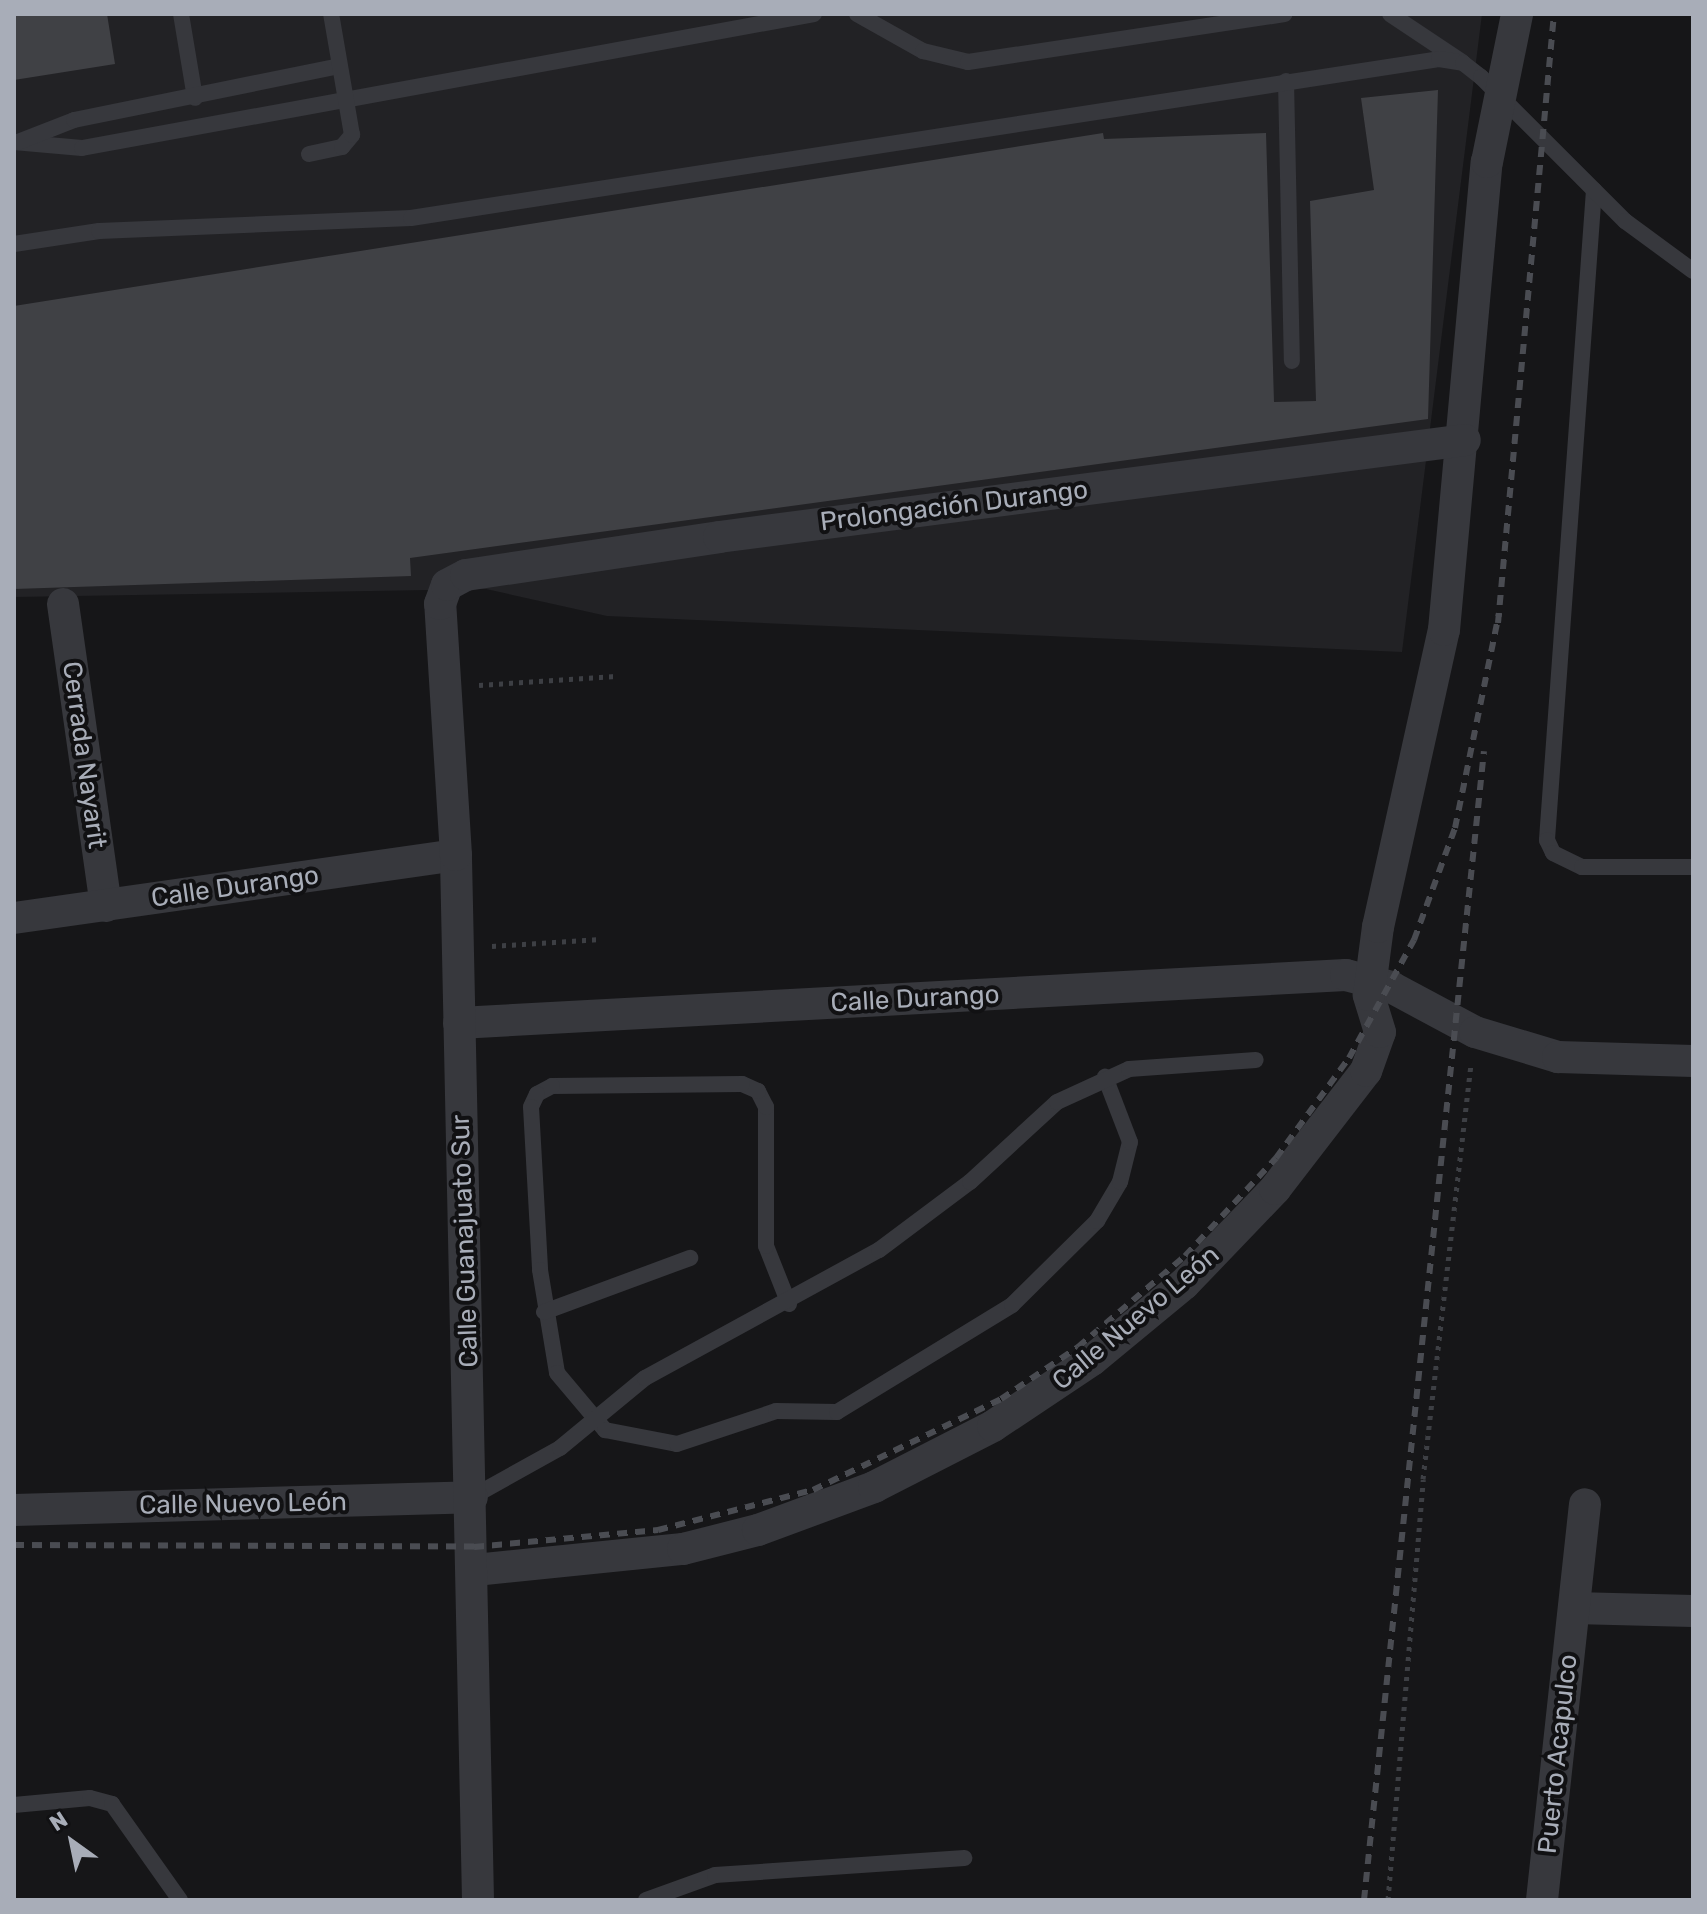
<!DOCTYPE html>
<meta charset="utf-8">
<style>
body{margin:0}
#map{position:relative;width:1707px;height:1914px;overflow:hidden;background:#161618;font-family:Rubik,sans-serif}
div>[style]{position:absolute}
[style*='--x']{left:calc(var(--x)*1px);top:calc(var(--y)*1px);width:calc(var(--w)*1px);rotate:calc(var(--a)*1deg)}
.built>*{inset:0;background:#222225}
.building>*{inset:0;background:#404145}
.path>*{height:5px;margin-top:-2.5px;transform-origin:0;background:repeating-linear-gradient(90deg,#3d3f44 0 4px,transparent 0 10px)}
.lane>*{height:16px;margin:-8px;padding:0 8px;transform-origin:8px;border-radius:8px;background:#37383d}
.street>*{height:32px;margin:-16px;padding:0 16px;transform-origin:16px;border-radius:16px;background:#37383d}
.rail>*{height:6px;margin-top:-3px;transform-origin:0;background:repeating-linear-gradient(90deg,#4a4c52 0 10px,transparent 0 18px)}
span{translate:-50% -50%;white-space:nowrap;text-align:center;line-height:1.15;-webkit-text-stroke:8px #111113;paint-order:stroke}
.street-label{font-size:26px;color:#a8adb8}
.frame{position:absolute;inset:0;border:16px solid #a8adb8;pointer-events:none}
.north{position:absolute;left:32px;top:1802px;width:80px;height:80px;-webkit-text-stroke:6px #111113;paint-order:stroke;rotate:327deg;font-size:22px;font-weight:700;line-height:32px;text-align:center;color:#a8adb8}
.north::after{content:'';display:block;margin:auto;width:28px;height:36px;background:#a8adb8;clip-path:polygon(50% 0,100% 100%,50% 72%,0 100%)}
</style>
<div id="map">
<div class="built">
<div style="clip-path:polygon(14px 14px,1482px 14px,1402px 652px,607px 616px,486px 589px,14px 597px)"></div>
</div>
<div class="building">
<div style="clip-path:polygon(14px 14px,107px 14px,115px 64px,14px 80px)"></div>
<div style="clip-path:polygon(1438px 90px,1428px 419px,410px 558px,411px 576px,14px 589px,14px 306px,1103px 133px,1104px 139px,1266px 133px,1274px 402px,1316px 401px,1310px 201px,1374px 190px,1361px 98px)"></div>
</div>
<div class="path">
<div style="--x:479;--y:685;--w:137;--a:-3.8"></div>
<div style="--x:492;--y:946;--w:109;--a:-3.7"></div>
<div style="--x:1388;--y:1900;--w:422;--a:-85.2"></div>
<div style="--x:1423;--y:1479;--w:418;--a:-83.4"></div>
</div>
<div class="lane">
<div style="--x:181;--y:14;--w:85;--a:80.5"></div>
<div style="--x:857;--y:14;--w:76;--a:29.3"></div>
<div style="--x:923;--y:51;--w:46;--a:13.7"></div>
<div style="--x:968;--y:62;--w:320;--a:-8.6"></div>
<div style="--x:1390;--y:14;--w:87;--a:33.7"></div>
<div style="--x:1286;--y:81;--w:280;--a:88.8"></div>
<div style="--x:14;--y:142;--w:68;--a:5"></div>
<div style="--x:82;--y:148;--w:744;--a:-10.37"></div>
<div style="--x:18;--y:142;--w:60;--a:-21.4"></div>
<div style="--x:74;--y:120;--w:271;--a:-11.5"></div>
<div style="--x:309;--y:154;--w:34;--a:-12"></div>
<div style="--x:342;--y:147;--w:16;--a:-50"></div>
<div style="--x:352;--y:135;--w:123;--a:-99.8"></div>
<div style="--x:1594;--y:190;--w:652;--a:94.14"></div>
<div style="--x:1547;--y:840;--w:14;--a:65"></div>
<div style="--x:1553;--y:853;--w:32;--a:26"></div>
<div style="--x:1582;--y:867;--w:111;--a:0"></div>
<div style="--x:14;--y:244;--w:86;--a:-8.7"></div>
<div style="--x:99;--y:231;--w:312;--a:-2.4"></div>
<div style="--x:411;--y:218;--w:1040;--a:-8.79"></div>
<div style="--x:1439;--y:59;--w:24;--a:9"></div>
<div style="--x:1463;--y:63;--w:23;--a:38"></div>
<div style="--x:1481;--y:77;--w:204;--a:45"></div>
<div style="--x:1625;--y:221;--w:84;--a:36.3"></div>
<div style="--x:789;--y:1304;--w:62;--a:-111.6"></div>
<div style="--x:766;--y:1246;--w:139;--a:-90"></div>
<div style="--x:766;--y:1107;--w:18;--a:-117"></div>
<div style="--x:758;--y:1091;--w:17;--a:-156"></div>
<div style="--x:742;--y:1084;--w:190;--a:179.4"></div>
<div style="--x:552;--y:1086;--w:17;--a:152"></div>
<div style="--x:537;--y:1094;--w:14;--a:115"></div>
<div style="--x:531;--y:1107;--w:163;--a:86.8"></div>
<div style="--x:540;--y:1270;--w:104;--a:80.6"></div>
<div style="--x:557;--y:1373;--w:75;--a:49.9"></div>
<div style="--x:605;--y:1430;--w:73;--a:11"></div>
<div style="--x:677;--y:1444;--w:104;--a:-18.4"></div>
<div style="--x:776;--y:1411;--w:61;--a:0.9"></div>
<div style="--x:837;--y:1412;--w:205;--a:-31.4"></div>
<div style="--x:1012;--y:1305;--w:120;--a:-44.7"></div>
<div style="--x:1097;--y:1221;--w:45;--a:-59.5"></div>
<div style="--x:1120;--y:1182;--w:41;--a:-76"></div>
<div style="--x:1130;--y:1142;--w:70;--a:-111"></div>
<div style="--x:544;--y:1312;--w:156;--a:-20.3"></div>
<div style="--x:472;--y:1497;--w:101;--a:-29.1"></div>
<div style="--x:560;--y:1448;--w:110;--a:-39.5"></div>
<div style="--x:645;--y:1378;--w:267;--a:-28.7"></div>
<div style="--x:879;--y:1250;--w:114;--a:-36.8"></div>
<div style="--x:970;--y:1182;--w:118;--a:-42.6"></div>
<div style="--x:1057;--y:1102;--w:79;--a:-24.6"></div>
<div style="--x:1129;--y:1069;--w:127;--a:-4.1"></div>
<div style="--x:14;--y:1805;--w:76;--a:-5.3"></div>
<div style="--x:90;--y:1798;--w:23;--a:15"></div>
<div style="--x:112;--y:1804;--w:118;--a:54.7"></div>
<div style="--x:646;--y:1900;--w:73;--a:-19.9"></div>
<div style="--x:715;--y:1875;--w:250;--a:-3.9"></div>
</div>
<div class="street">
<div style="--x:63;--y:604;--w:305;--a:81.9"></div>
<div style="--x:14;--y:918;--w:446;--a:-8.1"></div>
<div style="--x:459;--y:1023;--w:888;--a:-3.1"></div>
<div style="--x:1346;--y:975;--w:47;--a:14.9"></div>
<div style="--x:1391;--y:987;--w:95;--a:28.2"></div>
<div style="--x:1475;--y:1032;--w:87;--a:16.8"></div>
<div style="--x:1558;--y:1057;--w:135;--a:1.7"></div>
<div style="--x:14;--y:1510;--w:458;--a:-1.6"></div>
<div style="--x:475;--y:1570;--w:209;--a:-5.8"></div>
<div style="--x:683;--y:1549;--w:77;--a:-14.2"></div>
<div style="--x:758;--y:1530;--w:124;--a:-20.3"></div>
<div style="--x:874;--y:1487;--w:134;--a:-27.1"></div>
<div style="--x:993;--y:1426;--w:119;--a:-33.7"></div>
<div style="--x:1092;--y:1360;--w:119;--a:-39.6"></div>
<div style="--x:1184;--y:1284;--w:132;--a:-46.2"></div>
<div style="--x:1275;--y:1189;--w:149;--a:-52.4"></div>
<div style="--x:1366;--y:1071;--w:41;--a:-70.3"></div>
<div style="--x:1380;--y:1032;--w:39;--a:-107"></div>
<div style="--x:1369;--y:995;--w:69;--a:-82.5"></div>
<div style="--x:1378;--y:927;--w:304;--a:-77.5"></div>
<div style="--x:1444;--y:630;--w:470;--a:-84.8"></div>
<div style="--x:1487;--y:162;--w:151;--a:-78.5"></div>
<div style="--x:1574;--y:1608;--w:119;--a:1.4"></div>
<div style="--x:478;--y:1900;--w:1045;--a:-91.21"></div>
<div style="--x:456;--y:855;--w:252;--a:-93.6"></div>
<div style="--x:440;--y:604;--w:20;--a:-70"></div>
<div style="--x:447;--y:585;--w:21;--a:-28"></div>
<div style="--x:466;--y:575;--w:256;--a:-8.5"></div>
<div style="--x:719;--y:537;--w:752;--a:-7.41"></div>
<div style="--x:1542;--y:1900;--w:398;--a:-83.8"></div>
</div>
<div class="rail">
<div style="--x:1498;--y:623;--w:612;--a:-84.75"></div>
<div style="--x:14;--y:1545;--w:460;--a:0.2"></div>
<div style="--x:474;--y:1547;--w:185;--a:-5.3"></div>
<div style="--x:658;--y:1530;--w:160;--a:-14.5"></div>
<div style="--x:813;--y:1490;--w:209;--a:-25.8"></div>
<div style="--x:1001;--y:1399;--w:93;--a:-34"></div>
<div style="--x:1078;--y:1347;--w:140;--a:-40.4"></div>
<div style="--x:1185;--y:1256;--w:134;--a:-47.1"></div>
<div style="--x:1276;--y:1158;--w:124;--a:-53.9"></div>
<div style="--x:1349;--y:1058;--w:135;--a:-61.2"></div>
<div style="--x:1414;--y:940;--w:119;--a:-69.9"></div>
<div style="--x:1455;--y:828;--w:219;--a:-78.4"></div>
<div style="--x:1364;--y:1900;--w:1155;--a:-84.04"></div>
</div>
<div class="street-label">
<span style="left:954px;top:506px;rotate:-7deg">Prolongación Durango</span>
<span style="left:84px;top:755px;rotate:82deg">Cerrada Nayarit</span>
<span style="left:235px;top:887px;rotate:-8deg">Calle Durango</span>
<span style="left:915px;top:999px;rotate:-3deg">Calle Durango</span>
<span style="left:465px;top:1241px;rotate:-92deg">Calle Guanajuato Sur</span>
<span style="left:1136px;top:1318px;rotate:-40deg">Calle Nuevo León</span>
<span style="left:243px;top:1504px;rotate:-1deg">Calle Nuevo León</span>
<span style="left:1558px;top:1754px;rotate:-84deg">Puerto Acapulco</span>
</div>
<div class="frame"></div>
<div class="north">N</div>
</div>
